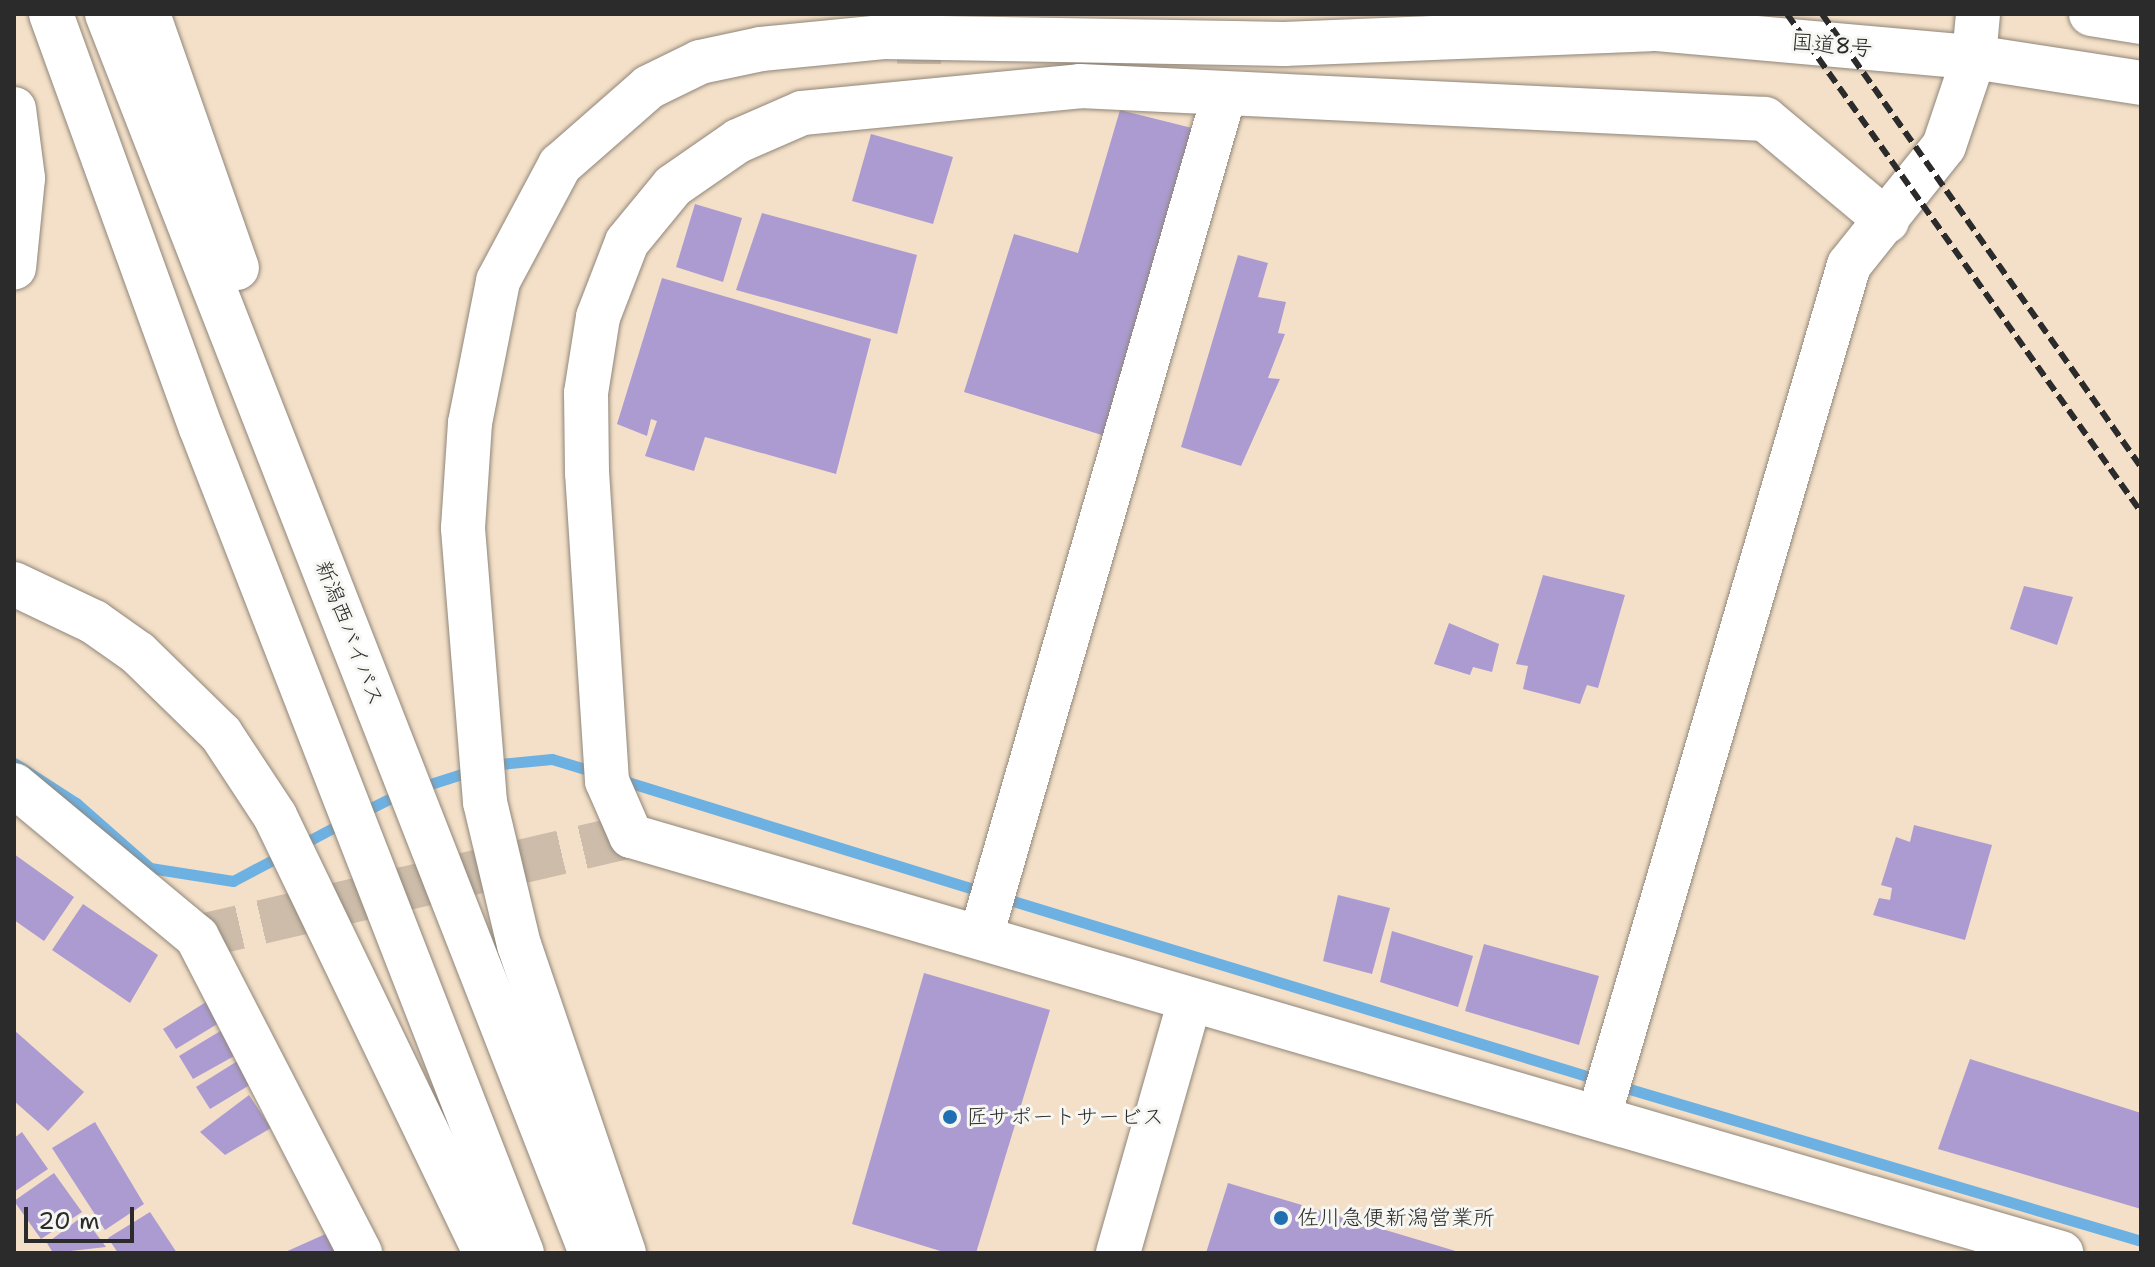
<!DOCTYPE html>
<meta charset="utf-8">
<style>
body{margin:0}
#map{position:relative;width:2155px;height:1267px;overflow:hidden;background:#f4e0c8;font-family:"Shantell Sans","Klee One",sans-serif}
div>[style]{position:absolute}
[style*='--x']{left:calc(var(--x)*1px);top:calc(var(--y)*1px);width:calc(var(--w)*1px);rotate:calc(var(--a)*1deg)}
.stream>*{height:11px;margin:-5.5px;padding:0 5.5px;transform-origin:5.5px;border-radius:5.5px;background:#6db1e3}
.building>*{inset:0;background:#ab9bd1}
.minor-tunnel>*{height:44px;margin-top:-22px;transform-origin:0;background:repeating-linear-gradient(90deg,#ccbca9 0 44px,transparent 0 66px)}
.tertiary-tunnel>*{height:44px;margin-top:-22px;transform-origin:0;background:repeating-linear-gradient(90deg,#ccbca9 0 44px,transparent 0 66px)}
.roads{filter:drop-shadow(0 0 2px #90867a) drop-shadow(0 0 2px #90867a)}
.minor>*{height:44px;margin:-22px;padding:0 22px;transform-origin:22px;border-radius:22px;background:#fff}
.tertiary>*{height:44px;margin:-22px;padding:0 22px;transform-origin:22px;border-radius:22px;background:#fff}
.trunk>*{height:44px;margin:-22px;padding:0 22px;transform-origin:22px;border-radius:22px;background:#fff}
.motorway>*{height:44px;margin:-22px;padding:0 22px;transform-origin:22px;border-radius:22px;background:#fff}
.rail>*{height:6px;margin-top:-3px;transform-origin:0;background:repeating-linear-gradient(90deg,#2b2b2b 0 12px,transparent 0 18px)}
.dots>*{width:22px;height:22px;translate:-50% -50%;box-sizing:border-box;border:4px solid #f6f6f2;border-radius:50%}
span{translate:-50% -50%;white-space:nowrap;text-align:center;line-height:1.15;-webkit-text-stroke:6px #f6f6f2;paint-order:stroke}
.street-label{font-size:22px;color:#2b2b2b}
.poi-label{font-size:22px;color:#2b2b2b}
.left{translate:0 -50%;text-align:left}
.frame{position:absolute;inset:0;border:16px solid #2b2b2b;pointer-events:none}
.scale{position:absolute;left:24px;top:1207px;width:110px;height:36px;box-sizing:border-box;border:4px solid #2b2b2b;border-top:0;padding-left:10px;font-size:24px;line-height:28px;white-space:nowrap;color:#2b2b2b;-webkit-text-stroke:6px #f6f6f2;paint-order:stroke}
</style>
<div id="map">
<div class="stream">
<i style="--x:14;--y:763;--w:74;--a:32.8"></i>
<i style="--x:76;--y:803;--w:98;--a:41.3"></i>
<i style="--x:150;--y:868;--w:84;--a:8.9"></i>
<i style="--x:233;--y:881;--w:58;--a:-27.9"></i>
<i style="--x:490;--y:765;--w:62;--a:-5.5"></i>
<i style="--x:552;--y:759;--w:48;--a:16.9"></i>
<i style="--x:618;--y:779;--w:383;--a:17.2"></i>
<i style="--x:418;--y:788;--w:59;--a:-17.8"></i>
<i style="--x:359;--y:814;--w:47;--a:-26.6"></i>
<i style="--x:299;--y:846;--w:51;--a:-28.1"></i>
<i style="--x:1000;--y:897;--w:627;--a:16.96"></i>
<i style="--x:1616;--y:1085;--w:548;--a:16.55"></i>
</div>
<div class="building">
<i style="clip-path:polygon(1120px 110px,1192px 128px,1105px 436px,964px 392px,1014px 234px,1078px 253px)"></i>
<i style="clip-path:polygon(871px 134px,953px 157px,933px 224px,852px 201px)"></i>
<i style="clip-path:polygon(695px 204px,742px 218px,723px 282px,676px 267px)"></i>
<i style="clip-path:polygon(762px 213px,917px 255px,897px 334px,736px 290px)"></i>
<i style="clip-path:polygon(1238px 255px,1268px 263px,1258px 297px,1286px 302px,1278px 333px,1285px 334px,1268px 378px,1280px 379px,1241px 466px,1181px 447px)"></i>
<i style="clip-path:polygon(662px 278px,871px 339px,836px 474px,705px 437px,694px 471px,645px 456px,657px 421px,651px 419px,647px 436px,617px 424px)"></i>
<i style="clip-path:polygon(1543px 575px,1625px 595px,1598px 688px,1587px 685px,1580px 704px,1523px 689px,1528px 666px,1516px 664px)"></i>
<i style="clip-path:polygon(2024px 586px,2073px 597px,2057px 645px,2010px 629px)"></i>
<i style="clip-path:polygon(1449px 623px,1499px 644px,1492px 672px,1473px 667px,1470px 675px,1434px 664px)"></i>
<i style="clip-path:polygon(1914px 825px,1992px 845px,1965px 940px,1873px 915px,1879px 898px,1890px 900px,1892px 888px,1881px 885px,1896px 837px,1910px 842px)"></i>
<i style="clip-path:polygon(14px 854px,74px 897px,44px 941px,14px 920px)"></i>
<i style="clip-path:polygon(1338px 895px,1390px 908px,1372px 974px,1323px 961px)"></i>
<i style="clip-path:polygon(83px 904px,158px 955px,130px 1003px,52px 950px)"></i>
<i style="clip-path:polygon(1392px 931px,1473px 956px,1458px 1007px,1380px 982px)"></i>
<i style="clip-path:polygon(1484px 944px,1599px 976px,1579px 1045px,1465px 1011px)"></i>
<i style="clip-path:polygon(924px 973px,1050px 1010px,976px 1253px,947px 1253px,852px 1224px)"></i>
<i style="clip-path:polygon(206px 1002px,219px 1023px,176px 1049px,163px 1029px)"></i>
<i style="clip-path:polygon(14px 1030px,84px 1092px,48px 1131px,14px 1101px)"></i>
<i style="clip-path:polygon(222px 1030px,236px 1055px,193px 1079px,179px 1056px)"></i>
<i style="clip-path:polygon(1970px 1059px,2141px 1113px,2141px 1209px,1938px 1149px)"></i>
<i style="clip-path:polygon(239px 1060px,253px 1083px,210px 1109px,196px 1087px)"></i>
<i style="clip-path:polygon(249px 1095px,271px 1128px,225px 1155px,200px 1132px)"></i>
<i style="clip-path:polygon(95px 1122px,144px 1204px,105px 1230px,52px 1148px)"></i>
<i style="clip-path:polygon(22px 1132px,48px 1169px,14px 1192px,14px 1138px)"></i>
<i style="clip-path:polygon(54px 1173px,82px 1212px,41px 1239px,14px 1201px)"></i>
<i style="clip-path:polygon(1228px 1183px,1459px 1252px,1459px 1253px,1206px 1253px)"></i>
<i style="clip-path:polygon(150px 1212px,177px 1253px,118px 1253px,108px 1238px)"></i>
<i style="clip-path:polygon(83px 1216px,106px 1247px,53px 1253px,47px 1243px)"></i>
<i style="clip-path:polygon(330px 1232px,339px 1253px,283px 1253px)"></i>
</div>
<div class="minor-tunnel">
<i style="--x:919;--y:64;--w:50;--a:-88.9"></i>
</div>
<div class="tertiary-tunnel">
<i style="--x:197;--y:937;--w:446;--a:-13.1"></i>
</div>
<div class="roads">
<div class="minor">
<i style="--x:14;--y:785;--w:238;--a:39.7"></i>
<i style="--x:197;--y:937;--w:356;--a:62.7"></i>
<i style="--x:631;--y:836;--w:60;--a:-113.6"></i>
<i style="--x:607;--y:781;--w:309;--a:-93.7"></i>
<i style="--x:587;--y:473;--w:80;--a:-90.7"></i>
<i style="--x:586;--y:393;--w:77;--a:-81"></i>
<i style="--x:598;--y:317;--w:80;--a:-68.9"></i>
<i style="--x:627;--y:242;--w:72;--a:-50.6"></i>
<i style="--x:673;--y:186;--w:79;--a:-34.7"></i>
<i style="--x:738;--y:141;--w:70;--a:-23.6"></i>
<i style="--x:802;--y:113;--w:279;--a:-5.5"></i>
<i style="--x:1080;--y:86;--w:686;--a:2.76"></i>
<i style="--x:1765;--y:119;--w:159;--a:39.9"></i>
<i style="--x:981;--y:936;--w:875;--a:-73.88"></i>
<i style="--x:1599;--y:1116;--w:887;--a:-73.63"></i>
<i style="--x:1849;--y:265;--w:152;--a:-51.4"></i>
<i style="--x:1944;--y:146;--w:94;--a:-71.4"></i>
<i style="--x:1974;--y:57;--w:43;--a:-84.7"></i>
<i style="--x:1118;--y:1253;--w:263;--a:-74.1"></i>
</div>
<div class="tertiary">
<i style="--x:631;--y:836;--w:1490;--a:16.26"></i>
</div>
<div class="trunk">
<i style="--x:2091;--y:14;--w:51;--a:9.1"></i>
<i style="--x:1612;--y:25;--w:363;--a:5.1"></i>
<i style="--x:1974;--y:57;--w:169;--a:8.8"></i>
<i style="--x:14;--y:109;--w:70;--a:82.6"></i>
<i style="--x:23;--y:178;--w:90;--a:95.7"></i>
</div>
<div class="motorway">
<i style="--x:51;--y:14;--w:440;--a:70.1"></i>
<i style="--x:201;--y:428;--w:885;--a:68.74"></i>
<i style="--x:107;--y:14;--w:1330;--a:68.66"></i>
<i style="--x:148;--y:14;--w:269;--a:70.7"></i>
<i style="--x:14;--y:584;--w:89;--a:25.4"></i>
<i style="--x:94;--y:622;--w:54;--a:35.2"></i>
<i style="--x:138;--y:653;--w:116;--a:44.3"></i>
<i style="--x:221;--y:734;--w:98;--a:56.6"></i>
<i style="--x:275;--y:816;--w:485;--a:64.3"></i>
<i style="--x:624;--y:1253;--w:325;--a:-108.8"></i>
<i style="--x:519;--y:945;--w:147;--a:-103.4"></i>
<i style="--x:485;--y:802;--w:275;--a:-94.6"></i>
<i style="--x:463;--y:528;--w:105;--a:-86.2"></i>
<i style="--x:470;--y:423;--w:145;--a:-78.8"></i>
<i style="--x:498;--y:281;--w:132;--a:-61.9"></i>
<i style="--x:560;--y:165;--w:118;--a:-41.2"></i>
<i style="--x:649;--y:87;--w:57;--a:-26.1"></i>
<i style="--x:700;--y:62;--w:62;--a:-12"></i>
<i style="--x:761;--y:49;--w:123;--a:-5.6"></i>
<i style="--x:883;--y:37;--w:401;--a:1"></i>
<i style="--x:1284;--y:44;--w:366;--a:-2.3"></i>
</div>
</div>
<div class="rail">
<i style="--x:1787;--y:14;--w:611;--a:54.59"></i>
<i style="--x:1822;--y:14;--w:554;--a:54.85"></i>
</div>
<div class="dots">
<i style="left:950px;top:1117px;background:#1f6fb2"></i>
<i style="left:1281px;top:1218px;background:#1f6fb2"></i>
</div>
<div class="street-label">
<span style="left:1832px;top:45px;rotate:5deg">国道8号</span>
<span style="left:350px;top:633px;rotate:69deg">新潟西バイパス</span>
</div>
<div class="poi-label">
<span class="left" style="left:966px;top:1117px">匠サポートサービス</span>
<span class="left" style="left:1297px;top:1218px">佐川急便新潟営業所</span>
</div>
<div class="frame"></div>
<div class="scale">20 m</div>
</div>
